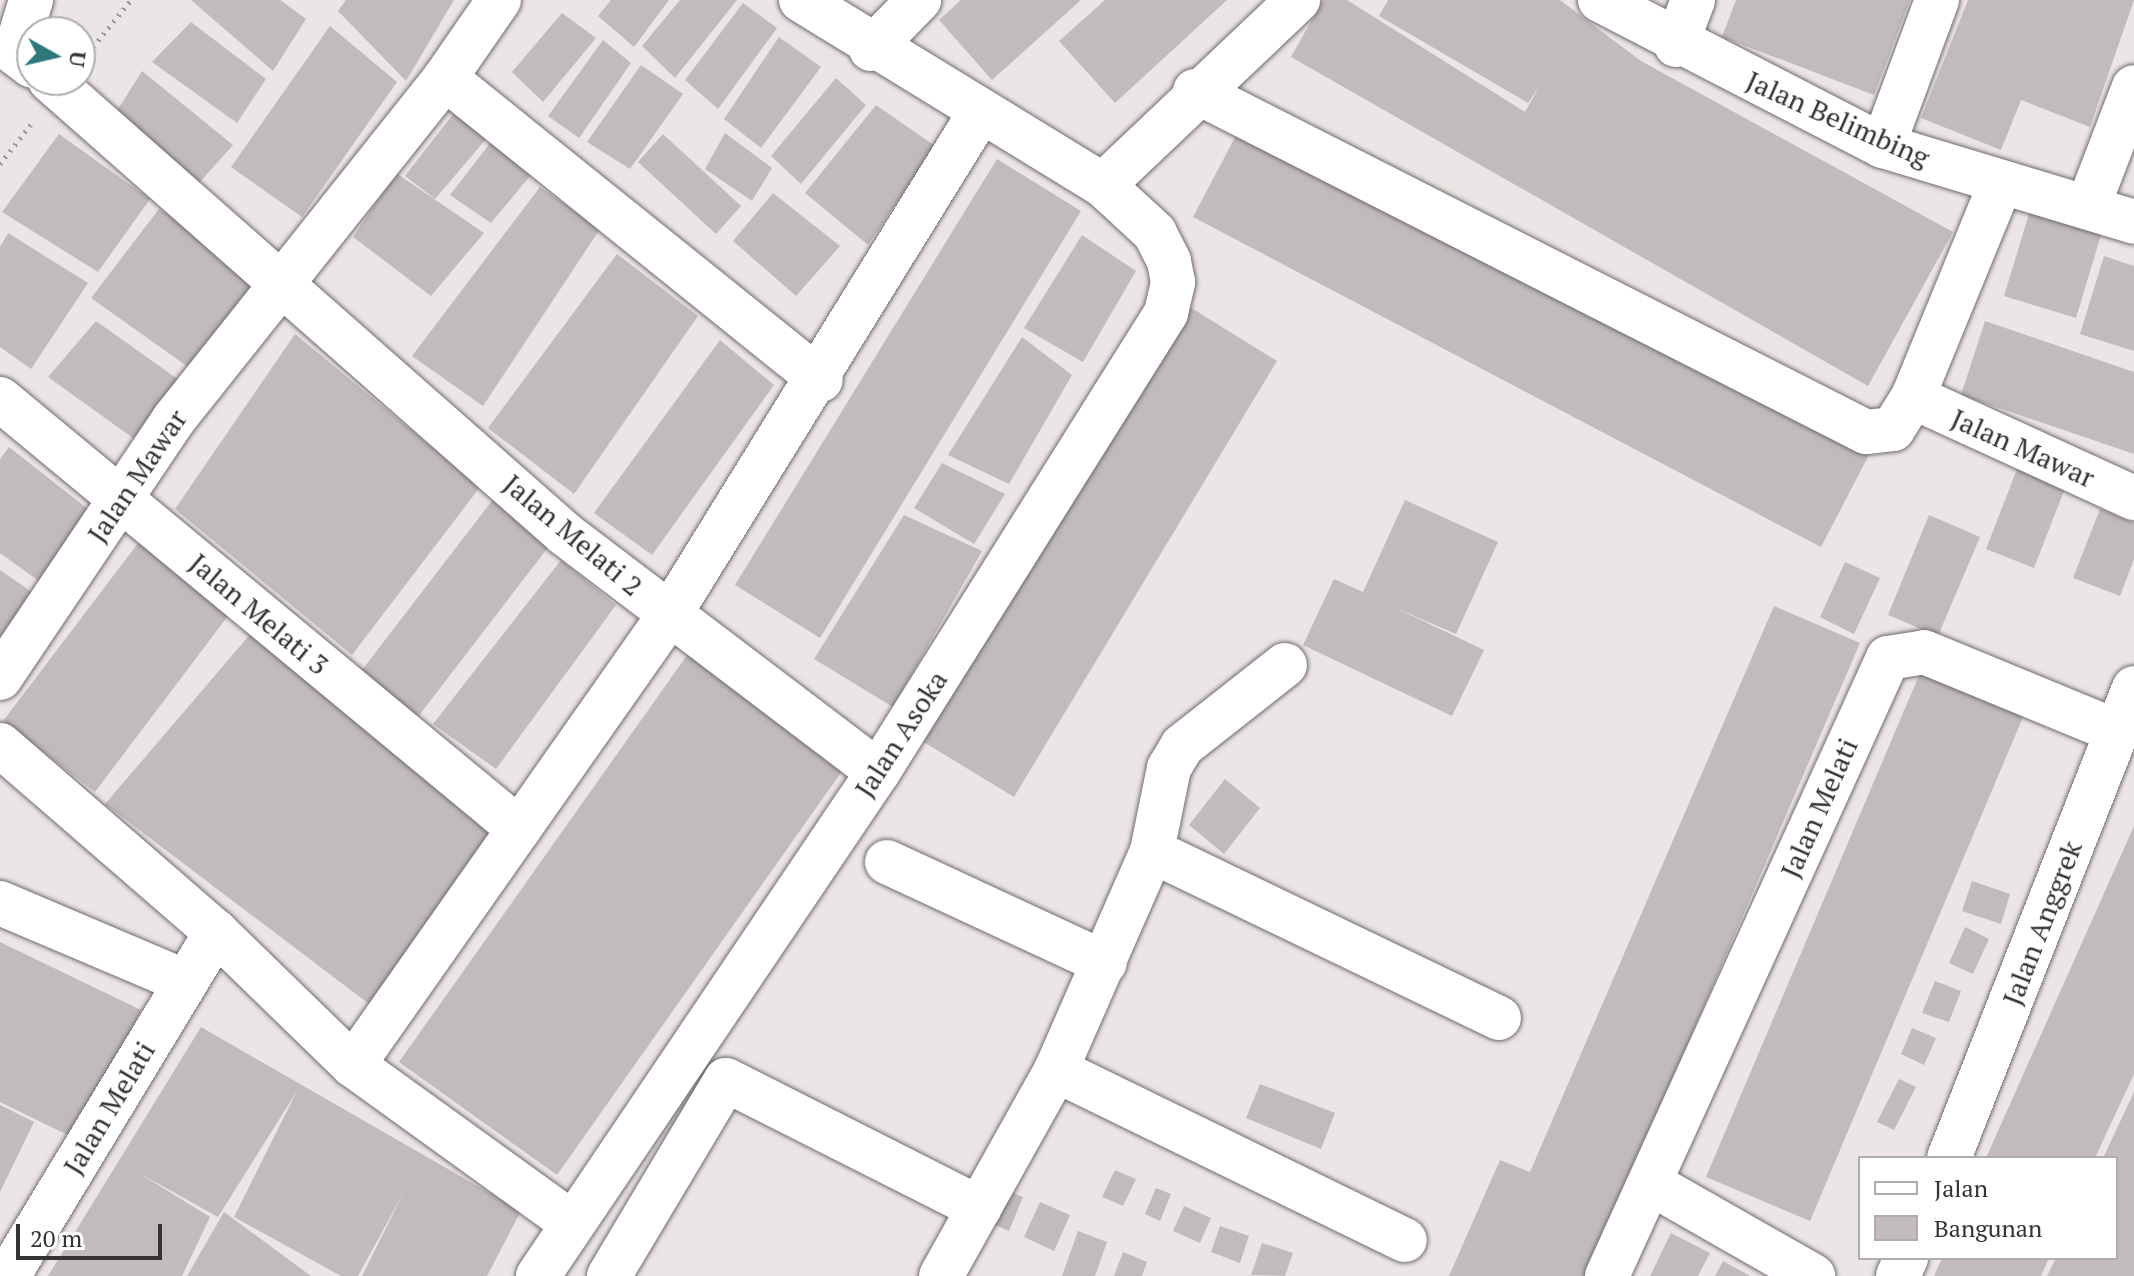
<!DOCTYPE html>
<style>
body{margin:0}
#map{position:relative;width:2134px;height:1276px;overflow:hidden;background:#ece5e5;font-family:"PT Serif",serif}
div>[style]{position:absolute}
[style*='--x']{left:calc(var(--x)*1px);top:calc(var(--y)*1px);width:calc(var(--w)*1px);rotate:calc(var(--a)*1deg)}
.building>*{inset:0;background:#c1bbbb}
.path>*{height:5px;margin-top:-2.5px;transform-origin:0;background:repeating-linear-gradient(90deg,#9d9898 0 2px,transparent 0 8px)}
.roads{filter:drop-shadow(0 0 2px #706b6a) drop-shadow(0 0 2px #706b6a)}
.minor>*{height:44px;margin:-22px;padding:0 22px;transform-origin:22px;border-radius:22px;background:#fff}
span{translate:-50% -50%;white-space:nowrap;text-align:center;line-height:1.15;-webkit-text-stroke:8px #fff;paint-order:stroke}
.street-label{font-size:28px;color:#353333}
.legend{position:absolute;left:1858px;top:1156px;width:260px;height:104px;box-sizing:border-box;background:#fff;border:2px solid #aeadad;margin:0;padding:10px 14px;list-style:none;font-size:24px;color:#353333}
.legend li{display:flex;align-items:center;gap:16px;height:40px}
.legend b{width:40px;border:2px solid #aeadad}
.north{position:absolute;left:16px;top:16px;width:80px;height:80px;box-sizing:border-box;background:#fff;border:2px solid #aeadad;border-radius:50%;rotate:98deg;font-size:22px;font-weight:700;line-height:32px;text-align:center;color:#353333}
.north::after{content:'';display:block;margin:auto;width:28px;height:36px;background:#2e787c;clip-path:polygon(50% 0,100% 100%,50% 72%,0 100%)}
.scale{position:absolute;left:16px;top:1224px;width:146px;height:36px;box-sizing:border-box;border:4px solid #353333;border-top:0;padding-left:10px;font-size:24px;line-height:28px;white-space:nowrap;color:#353333;-webkit-text-stroke:6px #fff;paint-order:stroke}
</style>
<div id="map">
<div class="building">
<i style="clip-path:polygon(191px 0,280px 0,306px 19px,273px 71px)"></i>
<i style="clip-path:polygon(346px 0,454px 0,406px 81px,338px 11px)"></i>
<i style="clip-path:polygon(611px 0,669px 0,634px 47px,598px 16px)"></i>
<i style="clip-path:polygon(680px 0,737px 0,675px 78px,642px 46px)"></i>
<i style="clip-path:polygon(961px 0,1081px 0,992px 80px,939px 20px)"></i>
<i style="clip-path:polygon(1105px 0,1227px 0,1115px 103px,1059px 41px)"></i>
<i style="clip-path:polygon(1323px 0,1347px 0,1525px 112px,1539px 87px,1528px 103px,1379px 16px,1388px 0,1560px 0,1641px 61px,1953px 232px,1868px 386px,1291px 57px)"></i>
<i style="clip-path:polygon(1736px 0,1910px 0,1874px 95px,1722px 37px)"></i>
<i style="clip-path:polygon(1968px 0,2134px 0,2090px 127px,2021px 100px,2001px 150px,1921px 118px)"></i>
<i style="clip-path:polygon(743px 3px,777px 28px,718px 109px,685px 80px)"></i>
<i style="clip-path:polygon(562px 13px,596px 38px,543px 102px,512px 72px)"></i>
<i style="clip-path:polygon(191px 22px,266px 79px,237px 123px,152px 62px)"></i>
<i style="clip-path:polygon(330px 26px,397px 82px,302px 217px,231px 167px)"></i>
<i style="clip-path:polygon(779px 37px,821px 67px,761px 148px,724px 119px)"></i>
<i style="clip-path:polygon(603px 40px,631px 63px,579px 138px,548px 116px)"></i>
<i style="clip-path:polygon(641px 65px,683px 94px,630px 169px,587px 142px)"></i>
<i style="clip-path:polygon(142px 71px,233px 145px,199px 183px,115px 114px)"></i>
<i style="clip-path:polygon(836px 78px,866px 105px,801px 184px,771px 156px)"></i>
<i style="clip-path:polygon(876px 105px,935px 146px,868px 245px,805px 193px)"></i>
<i style="clip-path:polygon(454px 113px,487px 138px,435px 199px,405px 176px)"></i>
<i style="clip-path:polygon(1242px 124px,1870px 453px,1821px 547px,1193px 217px)"></i>
<i style="clip-path:polygon(725px 133px,772px 168px,752px 201px,705px 169px)"></i>
<i style="clip-path:polygon(59px 134px,150px 199px,98px 272px,2px 212px)"></i>
<i style="clip-path:polygon(663px 134px,741px 206px,716px 234px,638px 162px)"></i>
<i style="clip-path:polygon(494px 138px,535px 170px,491px 223px,450px 195px)"></i>
<i style="clip-path:polygon(997px 159px,1081px 211px,820px 638px,735px 585px)"></i>
<i style="clip-path:polygon(396px 173px,484px 233px,431px 296px,353px 237px)"></i>
<i style="clip-path:polygon(540px 187px,600px 229px,483px 406px,412px 356px)"></i>
<i style="clip-path:polygon(773px 193px,840px 246px,796px 296px,733px 241px)"></i>
<i style="clip-path:polygon(2032px 204px,2104px 225px,2076px 318px,2004px 296px)"></i>
<i style="clip-path:polygon(159px 209px,269px 277px,198px 374px,91px 298px)"></i>
<i style="clip-path:polygon(8px 233px,88px 283px,31px 369px,0 347px,0 247px)"></i>
<i style="clip-path:polygon(1082px 235px,1136px 271px,1083px 362px,1024px 328px)"></i>
<i style="clip-path:polygon(617px 254px,698px 316px,574px 494px,488px 428px)"></i>
<i style="clip-path:polygon(2104px 256px,2134px 266px,2134px 351px,2080px 334px)"></i>
<i style="clip-path:polygon(1185px 304px,1277px 361px,1014px 797px,922px 741px)"></i>
<i style="clip-path:polygon(96px 321px,186px 385px,144px 446px,48px 377px)"></i>
<i style="clip-path:polygon(1985px 321px,2134px 372px,2134px 454px,1961px 395px)"></i>
<i style="clip-path:polygon(295px 334px,480px 487px,352px 655px,175px 509px)"></i>
<i style="clip-path:polygon(1022px 337px,1072px 375px,1009px 484px,948px 455px)"></i>
<i style="clip-path:polygon(720px 340px,774px 385px,652px 555px,594px 513px)"></i>
<i style="clip-path:polygon(9px 447px,93px 513px,43px 584px,0 553px,0 459px)"></i>
<i style="clip-path:polygon(2021px 459px,2069px 478px,2034px 568px,1986px 549px)"></i>
<i style="clip-path:polygon(942px 463px,1005px 494px,974px 544px,914px 508px)"></i>
<i style="clip-path:polygon(501px 489px,556px 537px,417px 718px,362px 670px)"></i>
<i style="clip-path:polygon(1405px 500px,1498px 542px,1456px 634px,1396px 608px,1484px 650px,1452px 716px,1303px 645px,1334px 579px,1363px 592px)"></i>
<i style="clip-path:polygon(2100px 509px,2134px 523px,2134px 559px,2120px 596px,2073px 578px)"></i>
<i style="clip-path:polygon(904px 515px,982px 551px,893px 707px,814px 659px)"></i>
<i style="clip-path:polygon(1929px 515px,1980px 537px,1938px 636px,1888px 615px)"></i>
<i style="clip-path:polygon(142px 538px,234px 608px,95px 792px,3px 721px)"></i>
<i style="clip-path:polygon(561px 560px,616px 605px,496px 769px,433px 724px)"></i>
<i style="clip-path:polygon(1845px 562px,1880px 578px,1854px 634px,1820px 617px)"></i>
<i style="clip-path:polygon(0 570px,36px 595px,0 644px)"></i>
<i style="clip-path:polygon(1774px 606px,1860px 643px,1588px 1276px,1449px 1276px,1500px 1160px,1530px 1172px)"></i>
<i style="clip-path:polygon(253px 631px,491px 830px,373px 1007px,105px 804px)"></i>
<i style="clip-path:polygon(690px 651px,847px 764px,557px 1175px,399px 1062px)"></i>
<i style="clip-path:polygon(1923px 666px,2026px 710px,1810px 1221px,1706px 1177px)"></i>
<i style="clip-path:polygon(1225px 779px,1260px 808px,1224px 854px,1189px 825px)"></i>
<i style="clip-path:polygon(2134px 826px,2134px 1074px,2095px 1158px,1986px 1158px)"></i>
<i style="clip-path:polygon(1972px 881px,2010px 894px,2001px 924px,1962px 911px)"></i>
<i style="clip-path:polygon(1965px 927px,1989px 939px,1973px 974px,1949px 963px)"></i>
<i style="clip-path:polygon(0 942px,141px 1010px,78px 1140px,0 1102px)"></i>
<i style="clip-path:polygon(1935px 981px,1961px 991px,1949px 1022px,1922px 1013px)"></i>
<i style="clip-path:polygon(201px 1027px,521px 1211px,487px 1276px,362px 1276px,404px 1192px,358px 1276px,341px 1276px,234px 1217px,297px 1091px,218px 1217px,139px 1173px,210px 1217px,182px 1276px,48px 1276px)"></i>
<i style="clip-path:polygon(1912px 1028px,1936px 1038px,1924px 1065px,1901px 1054px)"></i>
<i style="clip-path:polygon(1899px 1079px,1916px 1087px,1894px 1130px,1877px 1122px)"></i>
<i style="clip-path:polygon(1260px 1084px,1335px 1113px,1321px 1149px,1246px 1118px)"></i>
<i style="clip-path:polygon(2134px 1092px,2134px 1276px,2047px 1276px,2056px 1258px,2116px 1258px,2116px 1158px,2103px 1158px)"></i>
<i style="clip-path:polygon(0 1105px,34px 1122px,0 1192px)"></i>
<i style="clip-path:polygon(1115px 1170px,1136px 1179px,1123px 1206px,1102px 1197px)"></i>
<i style="clip-path:polygon(999px 1187px,1023px 1197px,1009px 1231px,986px 1221px)"></i>
<i style="clip-path:polygon(1156px 1188px,1171px 1194px,1160px 1221px,1145px 1214px)"></i>
<i style="clip-path:polygon(1040px 1202px,1070px 1215px,1054px 1251px,1024px 1237px)"></i>
<i style="clip-path:polygon(1184px 1206px,1211px 1218px,1200px 1243px,1173px 1231px)"></i>
<i style="clip-path:polygon(224px 1212px,311px 1276px,187px 1276px)"></i>
<i style="clip-path:polygon(1220px 1226px,1249px 1236px,1240px 1263px,1211px 1252px)"></i>
<i style="clip-path:polygon(1078px 1231px,1107px 1242px,1095px 1276px,1062px 1276px)"></i>
<i style="clip-path:polygon(1671px 1233px,1710px 1253px,1698px 1276px,1650px 1276px)"></i>
<i style="clip-path:polygon(1262px 1243px,1293px 1253px,1285px 1276px,1251px 1275px)"></i>
<i style="clip-path:polygon(1123px 1252px,1147px 1262px,1142px 1276px,1114px 1276px)"></i>
<i style="clip-path:polygon(1942px 1258px,2049px 1258px,2041px 1276px,1934px 1276px)"></i>
<i style="clip-path:polygon(1723px 1261px,1750px 1276px,1715px 1276px)"></i>
</div>
<div class="path">
<i style="--x:88;--y:53;--w:68;--a:-50.9"></i>
<i style="--x:0;--y:164;--w:51;--a:-52.2"></i>
</div>
<div class="roads">
<div class="minor">
<i style="--x:31;--y:0;--w:55;--a:106.8"></i>
<i style="--x:15;--y:53;--w:21;--a:37"></i>
<i style="--x:801;--y:0;--w:354;--a:31.5"></i>
<i style="--x:1103;--y:185;--w:269;--a:-43.5"></i>
<i style="--x:1600;--y:0;--w:318;--a:27.3"></i>
<i style="--x:1883;--y:146;--w:262;--a:16.8"></i>
<i style="--x:1676;--y:45;--w:48;--a:-69.3"></i>
<i style="--x:871;--y:49;--w:69;--a:-45.6"></i>
<i style="--x:445;--y:78;--w:482;--a:38.8"></i>
<i style="--x:50;--y:80;--w:687;--a:41.4"></i>
<i style="--x:565;--y:534;--w:393;--a:37.2"></i>
<i style="--x:1195;--y:91;--w:753;--a:26.94"></i>
<i style="--x:1866;--y:432;--w:27;--a:-6"></i>
<i style="--x:1893;--y:429;--w:38;--a:-58"></i>
<i style="--x:1913;--y:397;--w:229;--a:-67.7"></i>
<i style="--x:1883;--y:146;--w:156;--a:-69.7"></i>
<i style="--x:2089;--y:204;--w:125;--a:-69"></i>
<i style="--x:1913;--y:397;--w:243;--a:24.6"></i>
<i style="--x:0;--y:399;--w:674;--a:39.64"></i>
<i style="--x:0;--y:678;--w:312;--a:-56.1"></i>
<i style="--x:174;--y:419;--w:436;--a:-51.5"></i>
<i style="--x:445;--y:78;--w:95;--a:-55.3"></i>
<i style="--x:0;--y:745;--w:286;--a:40.9"></i>
<i style="--x:1152;--y:851;--w:85;--a:-78.4"></i>
<i style="--x:1169;--y:768;--w:26;--a:-59"></i>
<i style="--x:1182;--y:746;--w:131;--a:-38.2"></i>
<i style="--x:887;--y:862;--w:240;--a:24.9"></i>
<i style="--x:0;--y:903;--w:202;--a:23"></i>
<i style="--x:353;--y:1065;--w:270;--a:35.8"></i>
<i style="--x:1056;--y:1070;--w:388;--a:26"></i>
<i style="--x:1949;--y:1158;--w:505;--a:-68.51"></i>
<i style="--x:1650;--y:1183;--w:188;--a:29.7"></i>
<i style="--x:8;--y:1276;--w:402;--a:-58.8"></i>
<i style="--x:216;--y:932;--w:191;--a:44.2"></i>
<i style="--x:353;--y:1065;--w:551;--a:-54.9"></i>
<i style="--x:670;--y:614;--w:588;--a:-58.28"></i>
<i style="--x:538;--y:1276;--w:608;--a:-56"></i>
<i style="--x:878;--y:772;--w:542;--a:-57.89"></i>
<i style="--x:1166;--y:313;--w:32;--a:-77"></i>
<i style="--x:1173;--y:282;--w:21;--a:-101"></i>
<i style="--x:1169;--y:261;--w:31;--a:-117"></i>
<i style="--x:1155;--y:233;--w:71;--a:-137.3"></i>
<i style="--x:609;--y:1276;--w:228;--a:-59.2"></i>
<i style="--x:726;--y:1080;--w:284;--a:26.8"></i>
<i style="--x:941;--y:1276;--w:236;--a:-60.8"></i>
<i style="--x:1056;--y:1070;--w:239;--a:-66.3"></i>
<i style="--x:1152;--y:851;--w:385;--a:25.7"></i>
<i style="--x:1607;--y:1276;--w:679;--a:-65.55"></i>
<i style="--x:1888;--y:658;--w:36;--a:-9"></i>
<i style="--x:1924;--y:652;--w:208;--a:22.4"></i>
<i style="--x:1898;--y:1276;--w:20;--a:-66"></i>
</div>
</div>
<div class="street-label">
<span style="left:1838px;top:119px;rotate:24deg">Jalan Belimbing</span>
<span style="left:2023px;top:448px;rotate:24deg">Jalan Mawar</span>
<span style="left:137px;top:476px;rotate:-56deg">Jalan Mawar</span>
<span style="left:573px;top:535px;rotate:40deg">Jalan Melati 2</span>
<span style="left:259px;top:614px;rotate:40deg">Jalan Melati 3</span>
<span style="left:901px;top:734px;rotate:-57deg">Jalan Asoka</span>
<span style="left:1819px;top:808px;rotate:-66deg">Jalan Melati</span>
<span style="left:2042px;top:923px;rotate:-69deg">Jalan Anggrek</span>
<span style="left:109px;top:1108px;rotate:-59deg">Jalan Melati</span>
</div>
<ul class="legend">
<li><b style="height:10px;background:#fff"></b>Jalan</li>
<li><b style="height:22px;background:#c1bbbb"></b>Bangunan</li>
</ul>
<div class="north">U</div>
<div class="scale">20 m</div>
</div>
